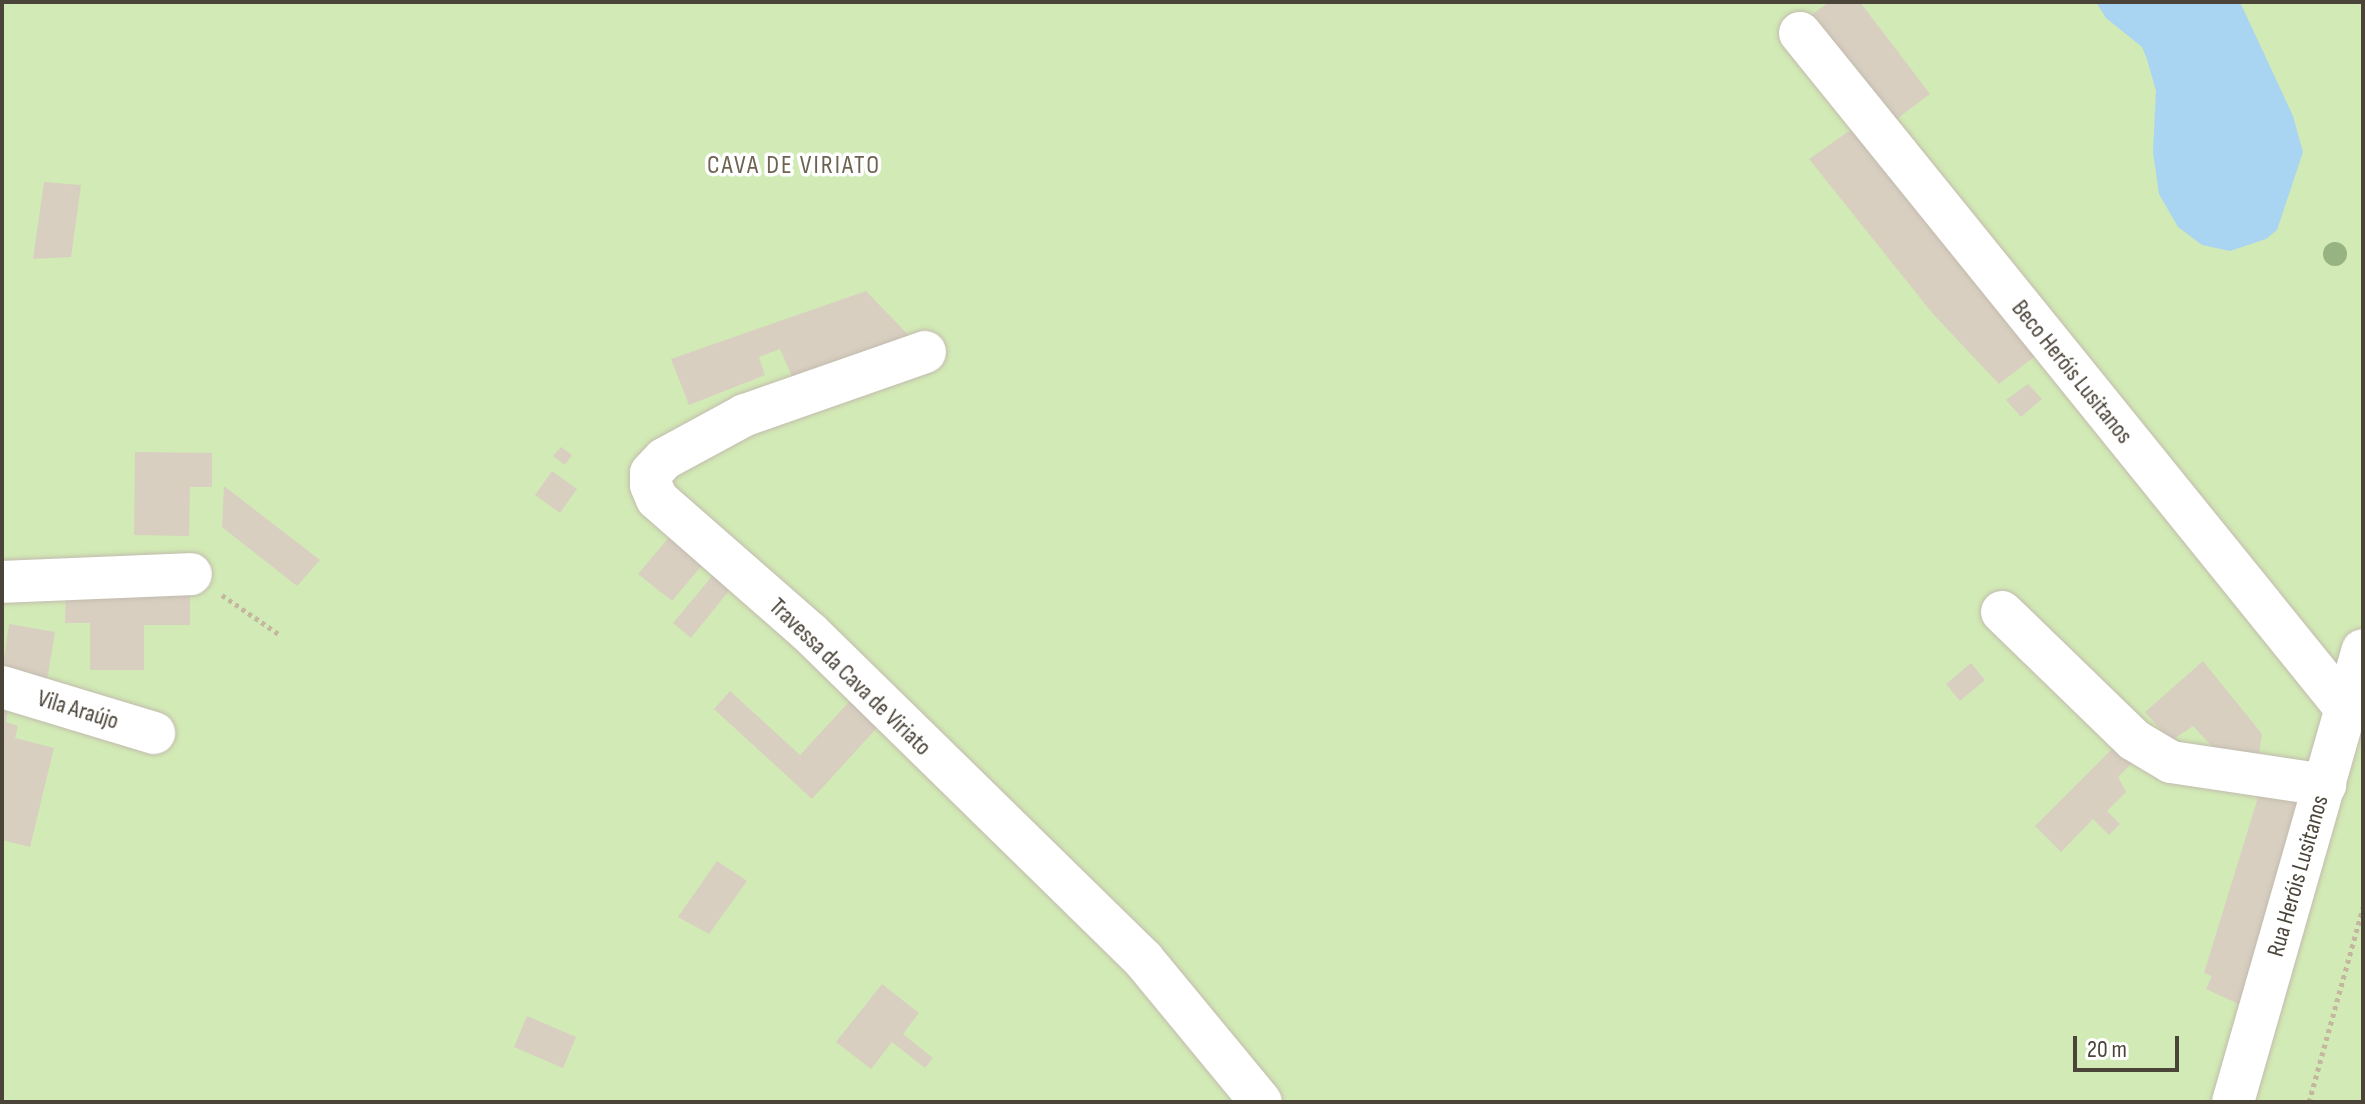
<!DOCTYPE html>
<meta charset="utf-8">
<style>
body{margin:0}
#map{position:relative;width:2365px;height:1104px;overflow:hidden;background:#f6f3ec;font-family:"Sofia Sans Condensed",sans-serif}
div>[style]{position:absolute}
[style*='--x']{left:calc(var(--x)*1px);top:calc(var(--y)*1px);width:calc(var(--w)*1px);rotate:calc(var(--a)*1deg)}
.green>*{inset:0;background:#d2eab5}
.water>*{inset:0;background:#a9d4f2}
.building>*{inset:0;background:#d8cfc1}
.path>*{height:5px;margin-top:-2.5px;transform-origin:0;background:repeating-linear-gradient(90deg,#c4b79f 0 4px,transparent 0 8px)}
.roads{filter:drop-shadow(0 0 2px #c2bbae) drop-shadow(0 0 2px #c2bbae)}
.minor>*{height:42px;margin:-21px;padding:0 21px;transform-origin:21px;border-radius:21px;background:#fff}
.trees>*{width:24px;height:24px;margin:-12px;border-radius:50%;background:#97b381}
span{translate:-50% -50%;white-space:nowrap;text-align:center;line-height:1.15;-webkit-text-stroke:7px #fff;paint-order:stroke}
.street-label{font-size:24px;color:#4b4439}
.neighbourhood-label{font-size:26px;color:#6e6250;letter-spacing:2px}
.frame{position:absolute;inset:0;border:4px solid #4b4439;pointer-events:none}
.scale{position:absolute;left:2073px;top:1036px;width:106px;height:36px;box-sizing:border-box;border:4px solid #4b4439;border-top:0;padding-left:10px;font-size:24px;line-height:28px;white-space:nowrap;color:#4b4439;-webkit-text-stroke:6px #fff;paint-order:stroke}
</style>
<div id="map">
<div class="green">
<i style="clip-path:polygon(2px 2px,2363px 2px,2363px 1102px,2px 1102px)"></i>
</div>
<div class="water">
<i style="clip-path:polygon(2096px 2px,2240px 2px,2293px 116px,2303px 152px,2277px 230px,2266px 239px,2230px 251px,2202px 245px,2178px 227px,2159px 194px,2153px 152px,2156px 91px,2147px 59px,2142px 47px,2106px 18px)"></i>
</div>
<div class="building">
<i style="clip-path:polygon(1829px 2px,1860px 2px,1930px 94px,1882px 130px,1801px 23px)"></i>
<i style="clip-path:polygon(1855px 127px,2043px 350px,1999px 384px,1933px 314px,1809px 159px)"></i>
<i style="clip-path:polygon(44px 182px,81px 185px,71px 257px,33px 259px)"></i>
<i style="clip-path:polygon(866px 291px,918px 345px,795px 383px,780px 349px,759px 357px,765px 375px,689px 405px,671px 359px)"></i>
<i style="clip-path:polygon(2028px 384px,2042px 399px,2021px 417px,2006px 400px)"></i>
<i style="clip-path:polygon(561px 447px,572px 455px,565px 465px,553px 456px)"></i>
<i style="clip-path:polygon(135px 452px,212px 453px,212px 487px,190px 487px,189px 536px,134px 535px)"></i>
<i style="clip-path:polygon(552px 471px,577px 489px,560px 513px,535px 495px)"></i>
<i style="clip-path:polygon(224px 486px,320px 560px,297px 586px,222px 527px)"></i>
<i style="clip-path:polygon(676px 529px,710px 556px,672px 601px,638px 574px)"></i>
<i style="clip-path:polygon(718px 569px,736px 582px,691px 638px,673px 623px)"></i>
<i style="clip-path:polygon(66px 586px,190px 587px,190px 625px,144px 625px,144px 670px,90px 670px,90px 623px,65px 623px)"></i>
<i style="clip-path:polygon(9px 624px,55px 632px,47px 680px,2px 672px)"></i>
<i style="clip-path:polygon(2203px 661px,2262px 734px,2257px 766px,2224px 759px,2193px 726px,2171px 741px,2145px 712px)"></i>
<i style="clip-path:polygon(1971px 663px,1985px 680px,1960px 701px,1946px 684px)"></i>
<i style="clip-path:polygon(730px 691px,800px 755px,857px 693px,885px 719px,812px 799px,714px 709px)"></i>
<i style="clip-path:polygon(2px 710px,8px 712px,6px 722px,18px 726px,15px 738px,54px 748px,30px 847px,2px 840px)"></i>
<i style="clip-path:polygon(2116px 745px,2133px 762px,2118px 777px,2126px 792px,2107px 811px,2120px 824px,2109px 835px,2093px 819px,2061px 852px,2035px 826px)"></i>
<i style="clip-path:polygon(2263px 781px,2310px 809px,2245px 1007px,2206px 989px,2212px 976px,2204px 973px)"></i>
<i style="clip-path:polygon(717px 861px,747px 881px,709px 934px,678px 917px)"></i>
<i style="clip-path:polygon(882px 984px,919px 1013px,903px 1034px,933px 1058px,925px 1068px,892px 1042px,871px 1069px,836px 1042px)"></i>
<i style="clip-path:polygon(527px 1016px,576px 1037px,563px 1068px,514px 1047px)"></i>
</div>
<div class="path">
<i style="--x:222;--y:595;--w:70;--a:34.6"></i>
<i style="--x:2309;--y:1102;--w:202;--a:-74.5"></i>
</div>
<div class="roads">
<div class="minor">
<i style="--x:1800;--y:33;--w:870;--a:51.06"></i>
<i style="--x:925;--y:352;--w:191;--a:160.7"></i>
<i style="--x:745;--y:415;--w:92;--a:151.5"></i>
<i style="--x:664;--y:459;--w:19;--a:133"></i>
<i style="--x:651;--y:473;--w:12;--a:90"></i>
<i style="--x:651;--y:485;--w:15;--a:67"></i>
<i style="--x:657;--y:499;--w:203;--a:41.2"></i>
<i style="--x:810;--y:633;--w:466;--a:44.4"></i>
<i style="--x:1143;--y:959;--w:185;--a:50.5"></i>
<i style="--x:2;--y:582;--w:189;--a:-2.4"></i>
<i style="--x:2002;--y:612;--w:184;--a:44.1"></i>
<i style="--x:2134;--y:740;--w:43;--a:30.7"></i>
<i style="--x:2171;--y:762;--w:156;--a:8.5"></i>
<i style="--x:2;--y:687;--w:159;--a:16.8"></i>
<i style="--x:2233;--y:1102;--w:470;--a:-74"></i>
</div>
</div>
<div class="trees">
<i style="left:2335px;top:254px"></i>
</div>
<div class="street-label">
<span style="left:2072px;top:372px;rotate:51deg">Beco Heróis Lusitanos</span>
<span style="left:850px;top:677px;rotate:44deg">Travessa da Cava de Viriato</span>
<span style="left:78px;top:710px;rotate:17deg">Vila Araújo</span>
<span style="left:2298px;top:876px;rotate:-74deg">Rua Heróis Lusitanos</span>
</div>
<div class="neighbourhood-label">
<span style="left:794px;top:166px">CAVA DE VIRIATO</span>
</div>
<div class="frame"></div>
<div class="scale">20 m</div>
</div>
